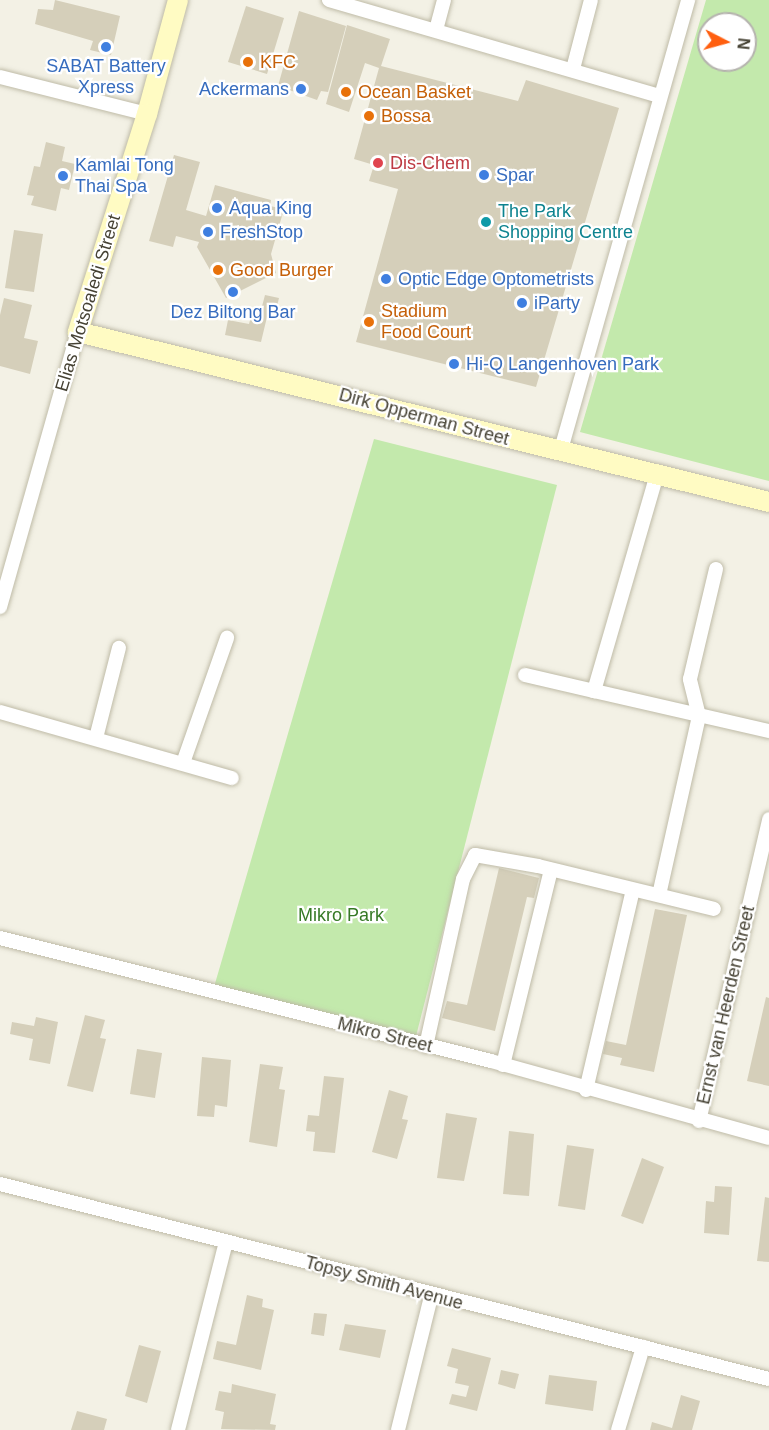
<!DOCTYPE html>
<style>
body{margin:0}
#map{position:relative;width:769px;height:1430px;overflow:hidden;background:#f3f1e5;font-family:Helvetica,sans-serif}
div>[style]{position:absolute}
[style*='--x']{left:calc(var(--x)*1px);top:calc(var(--y)*1px);width:calc(var(--w)*1px);rotate:calc(var(--a)*1deg)}
.green>*{inset:0;background:#c3e9ac}
.building>*{inset:0;background:#d5cfba}
.roads{filter:drop-shadow(0 0 2px #bfbba7) drop-shadow(0 0 2px #bfbba7)}
.street>*{height:14px;margin:-7px;padding:0 7px;transform-origin:7px;border-radius:7px;background:#fff}
.secondary>*{height:20px;margin:-10px;padding:0 10px;transform-origin:10px;border-radius:10px;background:#fffbc3}
.dots>*{width:16px;height:16px;translate:-50% -50%;box-sizing:border-box;border:3px solid #fff;border-radius:50%}
span{translate:-50% -50%;white-space:nowrap;text-align:center;line-height:1.15;-webkit-text-stroke:4.5px #fff;paint-order:stroke}
.food-label{font-size:18px;color:#c56008}
.left{translate:0 -50%;text-align:left}
.shop-label{font-size:18px;color:#366cbe}
.right{translate:-100% -50%;text-align:right}
.health-label{font-size:18px;color:#be3a42}
.culture-label{font-size:18px;color:#0d838f}
.street-label{font-size:18px;color:#464234}
.park-label{font-size:18px;color:#367926}
.north{position:absolute;left:697px;top:12px;width:60px;height:60px;box-sizing:border-box;background:#fff;border:2px solid #b5b3ae;border-radius:50%;rotate:96deg;font-size:16px;font-weight:700;line-height:24px;text-align:center;color:#464234}
.north::after{content:'';display:block;margin:auto;width:21px;height:27px;background:#ff5f10;clip-path:polygon(50% 0,100% 100%,50% 72%,0 100%)}
</style>
<div id="map">
<div class="green">
<i style="clip-path:polygon(evenodd,706px 0,769px 0,769px 481px,580px 432px,706px 0,709px 24px,745px 24px,745px 60px,709px 60px,709px 24px)"></i>
<i style="clip-path:polygon(374px 439px,557px 485px,415px 1040px,214px 987px)"></i>
</div>
<div class="building">
<i style="clip-path:polygon(55px 0,120px 16px,111px 55px,90px 50px,93px 41px,35px 24px,38px 9px,53px 10px)"></i>
<i style="clip-path:polygon(246px 6px,284px 18px,267px 74px,228px 62px)"></i>
<i style="clip-path:polygon(299px 11px,346px 26px,328px 92px,321px 91px,317px 100px,278px 86px)"></i>
<i style="clip-path:polygon(347px 25px,390px 39px,381px 66px,518px 101px,526px 80px,619px 108px,536px 387px,356px 342px,398px 189px,369px 181px,374px 165px,354px 159px,379px 68px,365px 63px,349px 112px,326px 104px)"></i>
<i style="clip-path:polygon(46px 142px,65px 147px,62px 161px,75px 164px,69px 190px,61px 188px,56px 211px,31px 205px,34px 196px,27px 195px,34px 166px,40px 167px)"></i>
<i style="clip-path:polygon(174px 155px,200px 162px,186px 210px,206px 216px,215px 185px,271px 200px,270px 206px,284px 209px,271px 254px,276px 273px,226px 298px,197px 247px,199px 242px,176px 236px,173px 247px,149px 241px)"></i>
<i style="clip-path:polygon(14px 230px,43px 234px,34px 292px,5px 288px)"></i>
<i style="clip-path:polygon(265px 295px,279px 298px,274px 318px,267px 317px,261px 342px,225px 335px,228px 320px,249px 324px,252px 313px,260px 314px)"></i>
<i style="clip-path:polygon(4px 298px,32px 305px,24px 338px,38px 341px,30px 374px,0 366px,0 315px)"></i>
<i style="clip-path:polygon(499px 868px,539px 878px,534px 898px,527px 897px,495px 1031px,442px 1018px,447px 1001px,467px 1005px)"></i>
<i style="clip-path:polygon(655px 909px,687px 915px,654px 1072px,620px 1065px,622px 1058px,603px 1054px,606px 1041px,626px 1045px)"></i>
<i style="clip-path:polygon(766px 997px,769px 998px,769px 1086px,747px 1081px)"></i>
<i style="clip-path:polygon(85px 1015px,105px 1020px,100px 1038px,106px 1039px,93px 1092px,67px 1086px)"></i>
<i style="clip-path:polygon(36px 1017px,58px 1022px,50px 1064px,29px 1060px,33px 1039px,10px 1034px,12px 1022px,34px 1026px)"></i>
<i style="clip-path:polygon(137px 1049px,162px 1053px,155px 1098px,130px 1094px)"></i>
<i style="clip-path:polygon(202px 1057px,231px 1060px,227px 1107px,215px 1105px,214px 1117px,197px 1116px)"></i>
<i style="clip-path:polygon(260px 1064px,283px 1067px,279px 1089px,285px 1090px,277px 1147px,249px 1142px)"></i>
<i style="clip-path:polygon(324px 1076px,344px 1078px,335px 1153px,313px 1151px,315px 1132px,306px 1131px,308px 1115px,319px 1116px)"></i>
<i style="clip-path:polygon(389px 1090px,408px 1096px,402px 1119px,408px 1120px,397px 1159px,372px 1152px)"></i>
<i style="clip-path:polygon(446px 1113px,477px 1118px,464px 1181px,437px 1178px)"></i>
<i style="clip-path:polygon(509px 1131px,534px 1134px,529px 1196px,503px 1194px)"></i>
<i style="clip-path:polygon(567px 1145px,594px 1149px,585px 1210px,558px 1206px)"></i>
<i style="clip-path:polygon(642px 1158px,664px 1167px,643px 1224px,621px 1216px)"></i>
<i style="clip-path:polygon(715px 1186px,732px 1187px,729px 1235px,704px 1233px,706px 1201px,714px 1202px)"></i>
<i style="clip-path:polygon(765px 1197px,769px 1198px,769px 1262px,757px 1261px)"></i>
<i style="clip-path:polygon(247px 1295px,263px 1299px,262px 1307px,274px 1310px,261px 1370px,213px 1359px,217px 1341px,236px 1345px)"></i>
<i style="clip-path:polygon(314px 1313px,327px 1314px,324px 1336px,311px 1334px)"></i>
<i style="clip-path:polygon(345px 1324px,386px 1330px,380px 1358px,339px 1350px)"></i>
<i style="clip-path:polygon(139px 1345px,161px 1351px,147px 1403px,125px 1396px)"></i>
<i style="clip-path:polygon(452px 1348px,491px 1358px,477px 1411px,449px 1404px,452px 1394px,466px 1397px,469px 1386px,455px 1383px,458px 1369px,447px 1366px)"></i>
<i style="clip-path:polygon(501px 1370px,519px 1374px,515px 1389px,498px 1384px)"></i>
<i style="clip-path:polygon(549px 1375px,597px 1381px,593px 1411px,545px 1404px)"></i>
<i style="clip-path:polygon(232px 1384px,276px 1394px,270px 1424px,276px 1425px,275px 1430px,221px 1429px,224px 1412px,215px 1410px,219px 1391px,231px 1393px)"></i>
<i style="clip-path:polygon(681px 1395px,700px 1401px,692px 1430px,650px 1430px,652px 1422px,672px 1428px)"></i>
<i style="clip-path:polygon(77px 1411px,107px 1419px,104px 1430px,71px 1430px)"></i>
</div>
<div class="roads">
<div class="street">
<i style="--x:329;--y:0;--w:344;--a:16.2"></i>
<i style="--x:436;--y:30;--w:31;--a:-75"></i>
<i style="--x:573;--y:69;--w:71;--a:-75.4"></i>
<i style="--x:0;--y:77;--w:152;--a:14.1"></i>
<i style="--x:560;--y:453;--w:471;--a:-74.2"></i>
<i style="--x:0;--y:607;--w:286;--a:-74.2"></i>
<i style="--x:525;--y:675;--w:71;--a:13.1"></i>
<i style="--x:594;--y:691;--w:226;--a:-73.8"></i>
<i style="--x:594;--y:691;--w:180;--a:12.9"></i>
<i style="--x:0;--y:712;--w:241;--a:15.9"></i>
<i style="--x:96;--y:738;--w:93;--a:-75.7"></i>
<i style="--x:183;--y:763;--w:133;--a:-70.6"></i>
<i style="--x:659;--y:895;--w:183;--a:-77.4"></i>
<i style="--x:699;--y:716;--w:38;--a:-104"></i>
<i style="--x:690;--y:679;--w:113;--a:-76.7"></i>
<i style="--x:0;--y:938;--w:506;--a:14.06"></i>
<i style="--x:491;--y:1061;--w:288;--a:15.5"></i>
<i style="--x:426;--y:1046;--w:171;--a:-77.5"></i>
<i style="--x:463;--y:879;--w:27;--a:-63"></i>
<i style="--x:475;--y:855;--w:64;--a:9.9"></i>
<i style="--x:538;--y:866;--w:181;--a:13.7"></i>
<i style="--x:503;--y:1065;--w:201;--a:-76.2"></i>
<i style="--x:586;--y:1090;--w:205;--a:-76.8"></i>
<i style="--x:699;--y:1121;--w:310;--a:-76.9"></i>
<i style="--x:0;--y:1184;--w:793;--a:14.23"></i>
<i style="--x:178;--y:1430;--w:194;--a:-75.7"></i>
<i style="--x:398;--y:1430;--w:137;--a:-76.1"></i>
<i style="--x:618;--y:1430;--w:87;--a:-73.2"></i>
</div>
<div class="secondary">
<i style="--x:178;--y:0;--w:118;--a:105.2"></i>
<i style="--x:147;--y:114;--w:229;--a:107.6"></i>
<i style="--x:78;--y:332;--w:712;--a:13.82"></i>
</div>
</div>
<div class="dots">
<i style="left:106px;top:47px;background:#3f7fe0"></i>
<i style="left:248px;top:62px;background:#e8710a"></i>
<i style="left:301px;top:89px;background:#3f7fe0"></i>
<i style="left:346px;top:92px;background:#e8710a"></i>
<i style="left:369px;top:116px;background:#e8710a"></i>
<i style="left:378px;top:163px;background:#e0444e"></i>
<i style="left:484px;top:175px;background:#3f7fe0"></i>
<i style="left:63px;top:176px;background:#3f7fe0"></i>
<i style="left:217px;top:208px;background:#3f7fe0"></i>
<i style="left:486px;top:222px;background:#0f9aa8"></i>
<i style="left:208px;top:232px;background:#3f7fe0"></i>
<i style="left:218px;top:270px;background:#e8710a"></i>
<i style="left:386px;top:279px;background:#3f7fe0"></i>
<i style="left:233px;top:292px;background:#3f7fe0"></i>
<i style="left:522px;top:303px;background:#3f7fe0"></i>
<i style="left:369px;top:322px;background:#e8710a"></i>
<i style="left:454px;top:364px;background:#3f7fe0"></i>
</div>
<div class="food-label">
<span class="left" style="left:260px;top:62px">KFC</span>
<span class="left" style="left:358px;top:92px">Ocean Basket</span>
<span class="left" style="left:381px;top:116px">Bossa</span>
<span class="left" style="left:230px;top:270px">Good Burger</span>
<span class="left" style="left:381px;top:322px">Stadium<br>Food Court</span>
</div>
<div class="shop-label">
<span style="left:106px;top:77px">SABAT Battery<br>Xpress</span>
<span class="right" style="left:289px;top:89px">Ackermans</span>
<span class="left" style="left:75px;top:176px">Kamlai Tong<br>Thai Spa</span>
<span class="left" style="left:496px;top:175px">Spar</span>
<span class="left" style="left:229px;top:208px">Aqua King</span>
<span class="left" style="left:220px;top:232px">FreshStop</span>
<span class="left" style="left:398px;top:279px">Optic Edge Optometrists</span>
<span class="left" style="left:534px;top:303px">iParty</span>
<span style="left:233px;top:312px">Dez Biltong Bar</span>
<span class="left" style="left:466px;top:364px">Hi-Q Langenhoven Park</span>
</div>
<div class="health-label">
<span class="left" style="left:390px;top:163px">Dis-Chem</span>
</div>
<div class="culture-label">
<span class="left" style="left:498px;top:222px">The Park<br>Shopping Centre</span>
</div>
<div class="street-label">
<span style="left:88px;top:303px;rotate:-73deg">Elias Motsoaledi Street</span>
<span style="left:424px;top:417px;rotate:15deg">Dirk Opperman Street</span>
<span style="left:726px;top:1005px;rotate:-77deg">Ernst van Heerden Street</span>
<span style="left:385px;top:1035px;rotate:14deg">Mikro Street</span>
<span style="left:384px;top:1283px;rotate:15deg">Topsy Smith Avenue</span>
</div>
<div class="park-label">
<span style="left:341px;top:915px">Mikro Park</span>
</div>
<div class="north">N</div>
</div>
